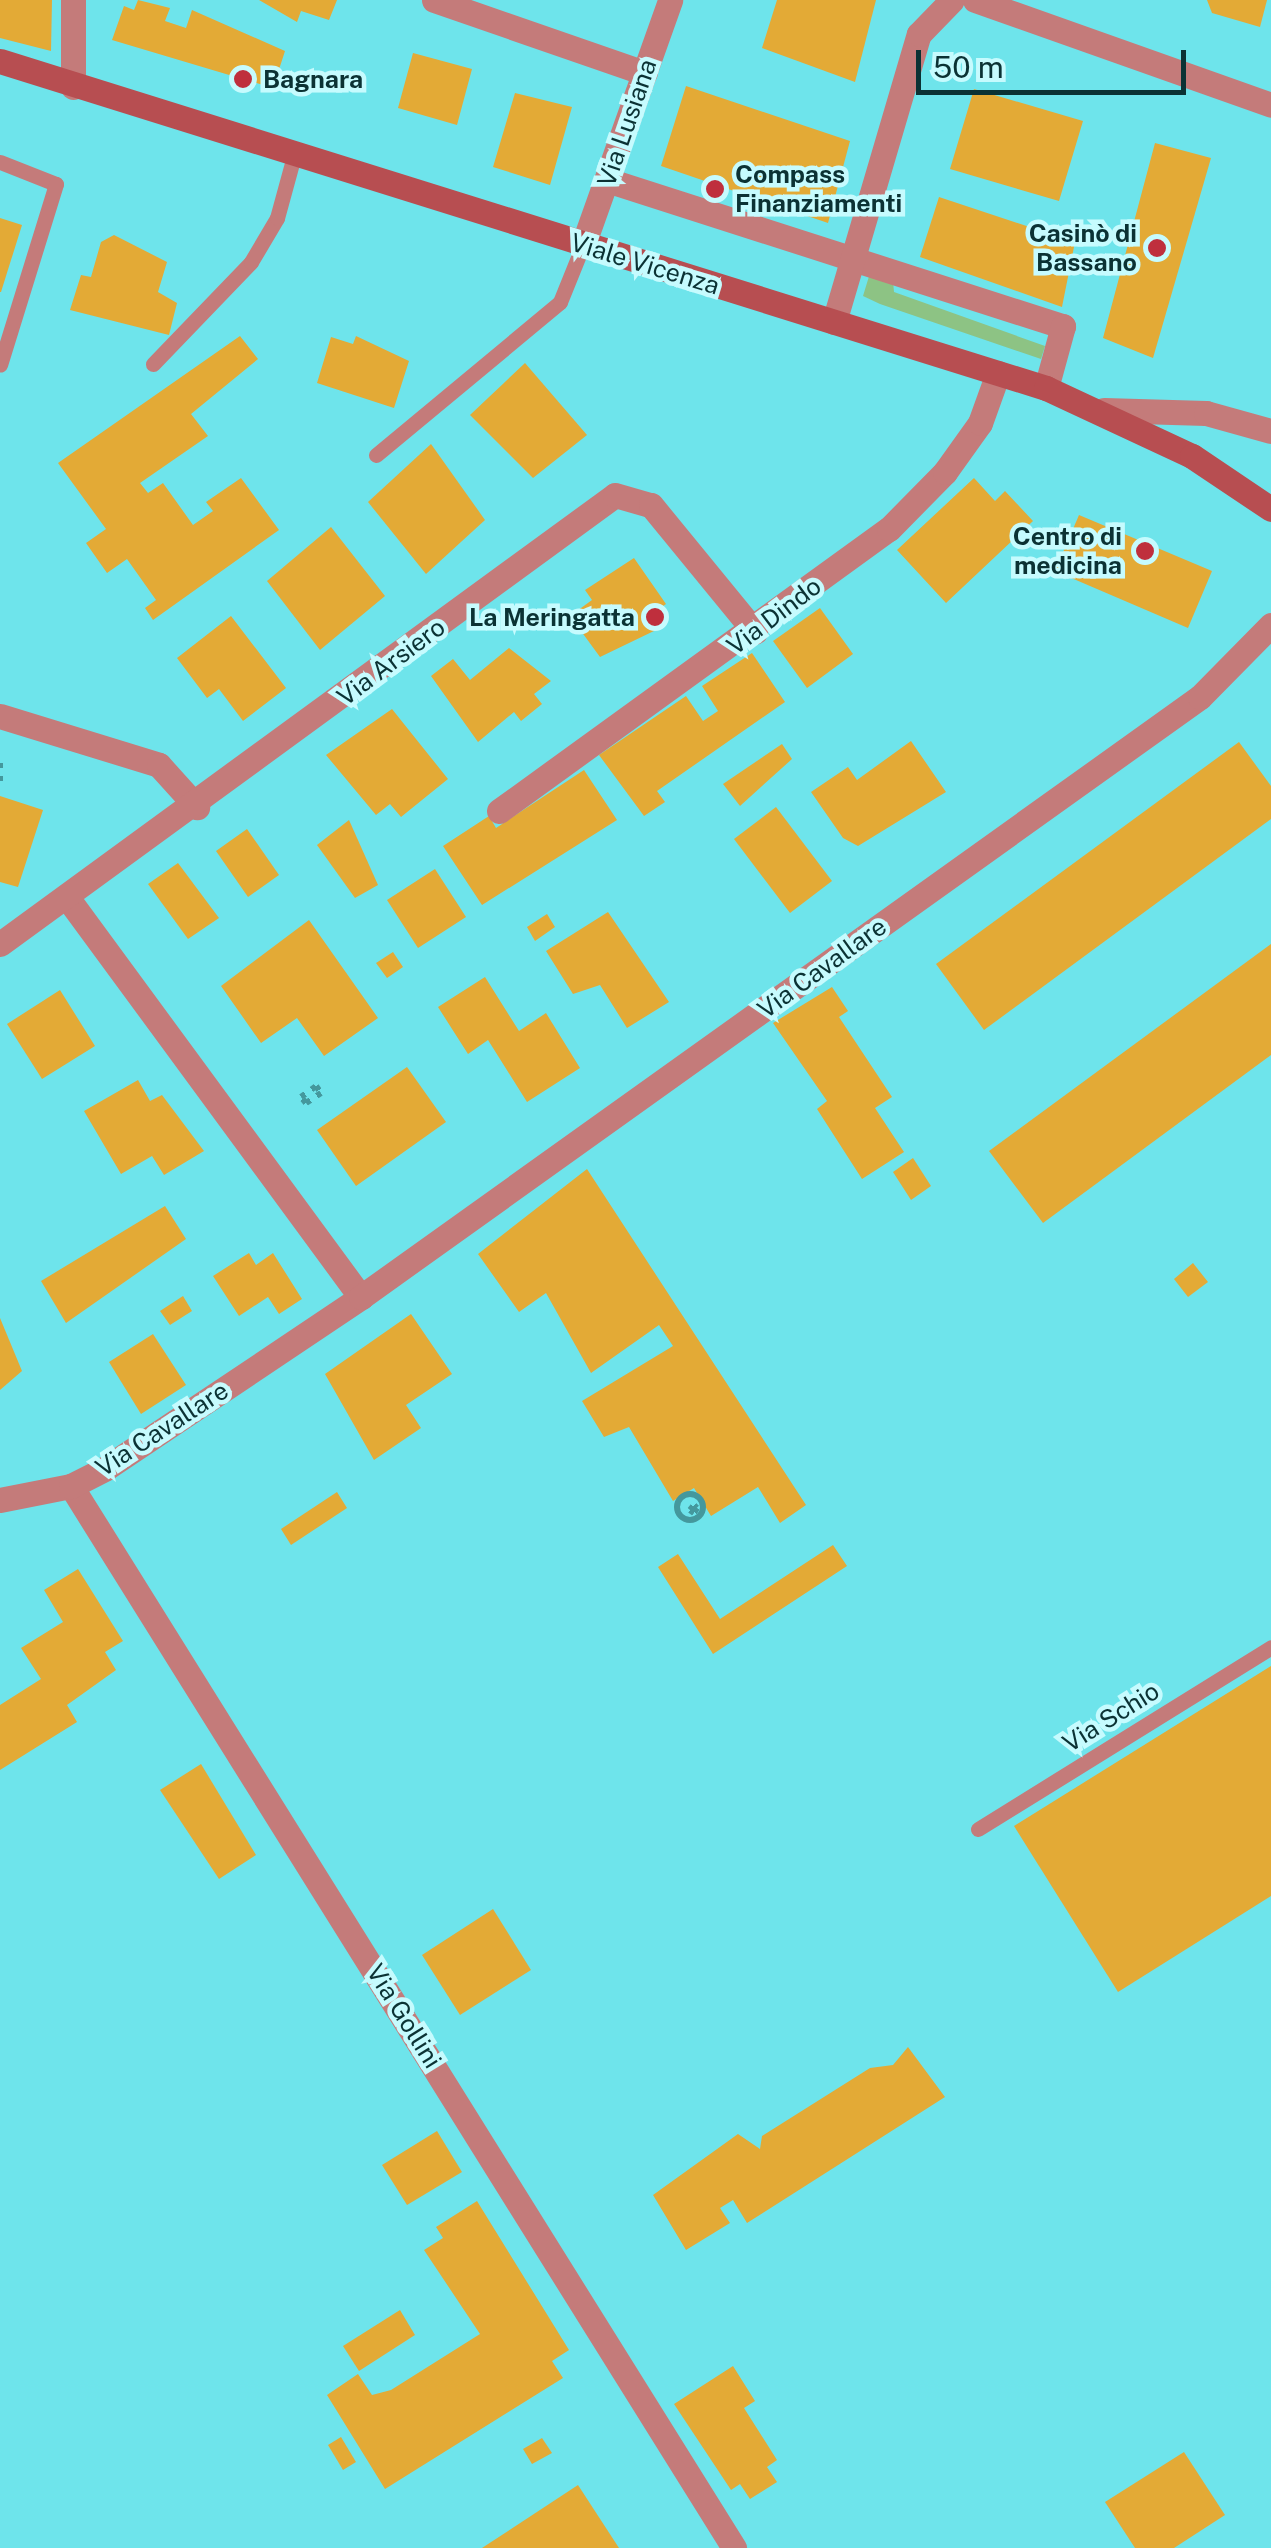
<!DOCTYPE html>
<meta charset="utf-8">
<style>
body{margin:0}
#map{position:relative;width:1271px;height:2548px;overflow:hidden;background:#6ee4eb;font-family:"Public Sans",sans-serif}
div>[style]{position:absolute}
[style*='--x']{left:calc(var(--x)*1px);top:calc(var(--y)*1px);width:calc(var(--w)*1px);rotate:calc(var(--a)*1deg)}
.green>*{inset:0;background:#8dc384}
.building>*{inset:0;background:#e3aa36}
.path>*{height:6px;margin-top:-3px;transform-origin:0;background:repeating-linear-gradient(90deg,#44989d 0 5px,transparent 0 13px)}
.path>.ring{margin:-3px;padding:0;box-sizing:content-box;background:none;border:6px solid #44989d;border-radius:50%}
.service>*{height:15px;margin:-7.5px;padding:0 7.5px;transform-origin:7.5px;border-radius:7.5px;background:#c47b7a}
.minor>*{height:25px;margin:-12.5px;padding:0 12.5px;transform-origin:12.5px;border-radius:12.5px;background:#c47b7a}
.tertiary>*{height:25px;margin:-12.5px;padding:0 12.5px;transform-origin:12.5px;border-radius:12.5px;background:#c47b7a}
.secondary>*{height:25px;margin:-12.5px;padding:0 12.5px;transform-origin:12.5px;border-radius:12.5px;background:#b74e51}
.dots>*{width:28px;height:28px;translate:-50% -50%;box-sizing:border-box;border:5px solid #c6fbfe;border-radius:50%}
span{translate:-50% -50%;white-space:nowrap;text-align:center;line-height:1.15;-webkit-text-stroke:9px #c6fbfe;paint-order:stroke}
.poi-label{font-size:25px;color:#0b3234;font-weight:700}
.left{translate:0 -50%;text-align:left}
.right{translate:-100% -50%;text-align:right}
.street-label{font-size:25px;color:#0b3234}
.scale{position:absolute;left:916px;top:50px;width:270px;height:45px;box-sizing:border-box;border:5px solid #0b3234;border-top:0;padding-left:12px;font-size:30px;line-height:35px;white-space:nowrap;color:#0b3234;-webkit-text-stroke:8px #c6fbfe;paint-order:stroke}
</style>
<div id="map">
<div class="green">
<i style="clip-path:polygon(870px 273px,893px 281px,894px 292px,1045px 346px,1041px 359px,880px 304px,863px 296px)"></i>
</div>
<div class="building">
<i style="clip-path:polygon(0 0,52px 0,51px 51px,0 38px)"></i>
<i style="clip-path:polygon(138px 0,170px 8px,165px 21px,186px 28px,192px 10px,285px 51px,273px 88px,112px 40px,124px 6px,134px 10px)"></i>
<i style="clip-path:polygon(259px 0,337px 0,329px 20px,301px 11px,297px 22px)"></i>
<i style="clip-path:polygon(777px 0,876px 0,855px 82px,762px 48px)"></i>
<i style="clip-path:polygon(1207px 0,1267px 0,1260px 27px,1212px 13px)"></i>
<i style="clip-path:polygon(413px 53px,472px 69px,457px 125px,398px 108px)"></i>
<i style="clip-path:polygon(686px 86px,850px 141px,828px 223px,661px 166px)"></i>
<i style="clip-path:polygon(974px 89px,1083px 121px,1059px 201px,950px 169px)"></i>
<i style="clip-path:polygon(515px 93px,572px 107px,550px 185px,493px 167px)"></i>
<i style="clip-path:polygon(1155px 143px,1211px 158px,1153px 358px,1103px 338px)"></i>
<i style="clip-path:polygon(939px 197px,1075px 242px,1062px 307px,920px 257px)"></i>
<i style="clip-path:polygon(0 218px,22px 225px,1px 292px,0 292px)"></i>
<i style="clip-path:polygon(114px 235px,167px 262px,158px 292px,177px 303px,169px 335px,70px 310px,81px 275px,91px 277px,101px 242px)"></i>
<i style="clip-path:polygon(240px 336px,258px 359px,191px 414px,208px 436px,140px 483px,148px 493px,163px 483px,193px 525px,213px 511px,206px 502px,241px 478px,279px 530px,153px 620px,145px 608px,156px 600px,127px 559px,107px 573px,86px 543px,106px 529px,58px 463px)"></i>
<i style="clip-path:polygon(356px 336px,409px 361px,394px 408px,317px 383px,331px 337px,353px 344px)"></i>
<i style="clip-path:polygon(525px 363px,587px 435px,533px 478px,470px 415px)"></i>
<i style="clip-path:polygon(431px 444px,485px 520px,426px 574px,368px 502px)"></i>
<i style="clip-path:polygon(974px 478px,995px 501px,1005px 491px,1033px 521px,946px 603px,897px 550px)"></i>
<i style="clip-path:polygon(1079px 515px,1212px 571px,1188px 628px,1055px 571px)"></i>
<i style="clip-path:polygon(331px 527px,385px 596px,320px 650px,267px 581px)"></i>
<i style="clip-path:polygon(634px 558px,666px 604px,647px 617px,656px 630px,600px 657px,570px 616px,592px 600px,585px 590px)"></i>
<i style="clip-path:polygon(820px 608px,853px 654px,807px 688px,773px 641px)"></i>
<i style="clip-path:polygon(231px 616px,286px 688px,243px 721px,219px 689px,207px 698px,177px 658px)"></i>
<i style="clip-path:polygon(509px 648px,551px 681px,534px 694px,542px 704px,521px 721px,514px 712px,478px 742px,431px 676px,453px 659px,470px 680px)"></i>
<i style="clip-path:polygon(752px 653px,785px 702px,657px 791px,665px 802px,644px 816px,599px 755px,686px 696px,703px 721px,718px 711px,702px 686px)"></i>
<i style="clip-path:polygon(392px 709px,448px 779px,401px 817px,390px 804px,376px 815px,326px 755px)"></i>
<i style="clip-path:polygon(911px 741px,946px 792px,858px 846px,843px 838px,811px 792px,848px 767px,857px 780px)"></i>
<i style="clip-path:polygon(1239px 742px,1271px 786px,1271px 819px,984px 1030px,936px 964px)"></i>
<i style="clip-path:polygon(782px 744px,792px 759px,740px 806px,723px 784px)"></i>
<i style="clip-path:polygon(584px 770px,617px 820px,482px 905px,443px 846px,489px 816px,496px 828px)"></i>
<i style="clip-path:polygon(0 796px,43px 810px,18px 887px,0 882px)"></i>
<i style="clip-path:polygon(776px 807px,832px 881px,790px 913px,734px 839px)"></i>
<i style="clip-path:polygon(349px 820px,378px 885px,355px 898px,317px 845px)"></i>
<i style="clip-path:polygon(247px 829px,279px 875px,248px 897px,216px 851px)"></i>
<i style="clip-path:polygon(178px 863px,219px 918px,188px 939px,148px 884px)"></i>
<i style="clip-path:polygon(435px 869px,466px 917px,418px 948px,387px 900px)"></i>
<i style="clip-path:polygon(608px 912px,669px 1002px,627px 1028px,600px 985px,573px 994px,546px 951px)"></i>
<i style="clip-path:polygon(547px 914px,555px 927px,535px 941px,527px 927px)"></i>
<i style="clip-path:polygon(309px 920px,378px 1018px,324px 1056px,297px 1018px,261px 1043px,221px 986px)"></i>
<i style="clip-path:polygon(1271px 944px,1271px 1055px,1043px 1223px,989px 1151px)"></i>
<i style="clip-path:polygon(393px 952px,403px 967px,387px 978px,376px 963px)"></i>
<i style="clip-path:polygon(485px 977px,519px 1031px,546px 1013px,580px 1068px,527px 1102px,488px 1040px,468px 1054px,438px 1007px)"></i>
<i style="clip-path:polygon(832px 987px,848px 1011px,839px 1017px,892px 1097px,875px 1108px,904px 1152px,862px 1179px,817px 1109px,827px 1101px,773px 1023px)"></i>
<i style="clip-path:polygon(60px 990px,95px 1046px,42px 1079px,7px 1024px)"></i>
<i style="clip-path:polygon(407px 1067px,446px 1122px,356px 1186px,317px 1130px)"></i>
<i style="clip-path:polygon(138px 1080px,150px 1101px,162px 1095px,204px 1151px,164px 1175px,152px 1156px,121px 1174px,84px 1111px)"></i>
<i style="clip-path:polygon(913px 1158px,931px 1186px,911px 1200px,893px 1172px)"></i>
<i style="clip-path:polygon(587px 1169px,806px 1505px,780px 1523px,758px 1487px,711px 1516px,694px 1488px,673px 1501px,629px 1427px,604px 1437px,582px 1401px,673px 1346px,659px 1325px,591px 1373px,546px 1293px,519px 1312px,478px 1254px)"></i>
<i style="clip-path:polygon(165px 1206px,186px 1239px,66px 1323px,41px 1281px)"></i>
<i style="clip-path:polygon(249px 1253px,256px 1265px,273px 1253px,302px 1299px,279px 1314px,268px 1297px,239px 1316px,213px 1276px)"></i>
<i style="clip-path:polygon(1193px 1263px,1208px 1282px,1188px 1297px,1174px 1279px)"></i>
<i style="clip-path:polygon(183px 1296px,192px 1311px,170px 1325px,160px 1311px)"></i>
<i style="clip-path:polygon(411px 1314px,452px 1374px,406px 1405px,421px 1428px,374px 1460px,325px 1374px)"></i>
<i style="clip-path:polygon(0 1318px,22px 1371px,0 1390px)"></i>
<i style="clip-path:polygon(153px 1334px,186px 1385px,141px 1414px,109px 1362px)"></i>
<i style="clip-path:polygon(337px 1492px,347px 1508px,291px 1545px,281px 1529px)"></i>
<i style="clip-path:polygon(833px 1545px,847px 1566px,713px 1654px,658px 1567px,678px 1554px,720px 1619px)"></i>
<i style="clip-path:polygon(78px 1569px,123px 1641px,105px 1652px,116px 1670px,67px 1705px,77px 1722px,0 1770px,0 1705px,41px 1679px,21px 1648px,63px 1622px,44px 1590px)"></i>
<i style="clip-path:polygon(1271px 1666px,1271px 1896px,1118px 1992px,1014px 1826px)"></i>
<i style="clip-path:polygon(201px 1764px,256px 1855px,219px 1879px,160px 1790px)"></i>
<i style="clip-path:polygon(493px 1909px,531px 1970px,460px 2015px,422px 1955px)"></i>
<i style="clip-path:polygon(908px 2047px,945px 2097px,747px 2223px,733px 2200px,720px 2208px,730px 2223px,686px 2250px,653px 2195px,738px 2134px,760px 2149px,762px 2136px,870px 2068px,893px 2065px)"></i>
<i style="clip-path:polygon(437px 2131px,462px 2172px,407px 2205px,382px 2165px)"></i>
<i style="clip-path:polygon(477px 2201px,569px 2350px,552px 2361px,563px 2378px,385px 2489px,327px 2395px,358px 2374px,372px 2395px,391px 2390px,480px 2334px,424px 2250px,443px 2238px,436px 2227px)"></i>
<i style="clip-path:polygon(400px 2310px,415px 2335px,359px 2371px,343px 2346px)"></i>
<i style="clip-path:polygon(733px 2366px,755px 2401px,744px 2408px,777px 2460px,767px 2467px,777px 2482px,750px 2499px,740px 2484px,731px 2490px,674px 2404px)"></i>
<i style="clip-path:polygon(341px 2437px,356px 2462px,343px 2470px,328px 2445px)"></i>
<i style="clip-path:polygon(542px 2438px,552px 2453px,532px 2464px,523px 2449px)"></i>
<i style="clip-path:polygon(1184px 2452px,1225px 2515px,1174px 2548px,1135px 2548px,1105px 2502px)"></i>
<i style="clip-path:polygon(578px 2485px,619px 2548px,482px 2548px)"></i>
</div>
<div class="path">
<i style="--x:0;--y:763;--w:19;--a:90"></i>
<i style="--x:316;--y:1086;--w:9;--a:54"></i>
<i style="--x:321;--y:1093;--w:18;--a:146"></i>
<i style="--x:306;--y:1103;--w:8;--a:-130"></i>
<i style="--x:301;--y:1097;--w:19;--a:-36"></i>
<i class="ring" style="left:677px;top:1494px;width:20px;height:20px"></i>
<i style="--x:694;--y:1505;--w:4;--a:45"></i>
<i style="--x:697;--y:1508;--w:6;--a:121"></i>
<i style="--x:694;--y:1513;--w:5;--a:-143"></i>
<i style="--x:690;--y:1510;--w:6;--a:-51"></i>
</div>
<div class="service">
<i style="--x:0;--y:162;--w:60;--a:21.4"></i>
<i style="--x:56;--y:184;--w:189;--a:107.2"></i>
<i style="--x:153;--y:364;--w:141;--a:-46.1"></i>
<i style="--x:251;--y:262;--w:51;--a:-59.4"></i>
<i style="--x:277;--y:218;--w:64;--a:-74.7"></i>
<i style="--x:376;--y:455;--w:239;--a:-39.7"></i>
<i style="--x:560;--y:302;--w:61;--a:-68"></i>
<i style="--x:978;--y:1829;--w:345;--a:-31.8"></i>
</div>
<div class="minor">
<i style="--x:434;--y:0;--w:223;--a:19.1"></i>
<i style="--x:975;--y:0;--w:314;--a:19.5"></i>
<i style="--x:73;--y:87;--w:87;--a:-90"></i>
<i style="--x:607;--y:180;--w:479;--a:17.8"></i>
<i style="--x:1063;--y:326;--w:64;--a:105.3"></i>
<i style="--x:583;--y:245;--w:260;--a:-70.4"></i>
<i style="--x:834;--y:322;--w:300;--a:-73.6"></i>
<i style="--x:919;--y:34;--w:47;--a:-45.9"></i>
<i style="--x:0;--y:716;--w:166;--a:17.1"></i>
<i style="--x:159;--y:765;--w:57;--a:47.9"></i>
<i style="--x:499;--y:811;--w:481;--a:-35.9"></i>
<i style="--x:889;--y:529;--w:80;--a:-45.5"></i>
<i style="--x:945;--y:472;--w:60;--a:-54.5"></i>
<i style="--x:980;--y:423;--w:53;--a:-70.2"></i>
<i style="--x:69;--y:900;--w:493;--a:53.7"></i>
<i style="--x:0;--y:944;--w:761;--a:-36.13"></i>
<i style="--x:615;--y:495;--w:37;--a:16"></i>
<i style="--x:651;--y:505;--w:164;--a:50.7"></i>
<i style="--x:71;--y:1486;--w:1252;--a:58.02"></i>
<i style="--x:0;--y:1500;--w:72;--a:-11.2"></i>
<i style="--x:71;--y:1486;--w:39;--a:-27"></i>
<i style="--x:106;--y:1468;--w:307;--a:-33.8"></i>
<i style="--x:361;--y:1297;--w:1031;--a:-35.57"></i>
<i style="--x:1200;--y:697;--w:101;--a:-45.4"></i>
</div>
<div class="tertiary">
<i style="--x:1104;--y:410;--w:102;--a:1.7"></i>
<i style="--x:1206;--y:413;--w:67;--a:15.5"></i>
</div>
<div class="secondary">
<i style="--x:0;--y:61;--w:1096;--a:17.36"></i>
<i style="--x:1046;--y:388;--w:161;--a:25"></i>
<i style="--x:1192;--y:456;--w:95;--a:33.9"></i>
</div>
<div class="dots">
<i style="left:243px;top:79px;background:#bf2f3d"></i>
<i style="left:715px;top:189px;background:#bf2f3d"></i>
<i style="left:1157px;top:248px;background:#bf2f3d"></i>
<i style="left:1145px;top:551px;background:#bf2f3d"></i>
<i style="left:655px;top:617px;background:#bf2f3d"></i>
</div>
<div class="poi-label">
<span class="left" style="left:263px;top:79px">Bagnara</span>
<span class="left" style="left:735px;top:189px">Compass<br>Finanziamenti</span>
<span class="right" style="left:1137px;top:248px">Casinò di<br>Bassano</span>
<span class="right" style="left:1122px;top:551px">Centro di<br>medicina</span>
<span class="right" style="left:635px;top:617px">La Meringatta</span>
</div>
<div class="street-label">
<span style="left:627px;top:123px;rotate:-71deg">Via Lusiana</span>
<span style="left:645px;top:264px;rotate:17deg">Viale Vicenza</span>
<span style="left:774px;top:616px;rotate:-37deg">Via Dindo</span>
<span style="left:391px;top:662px;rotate:-37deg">Via Arsiero</span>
<span style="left:822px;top:968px;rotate:-36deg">Via Cavallare</span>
<span style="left:162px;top:1429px;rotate:-33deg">Via Cavallare</span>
<span style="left:1111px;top:1717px;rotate:-32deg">Via Schio</span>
<span style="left:404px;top:2016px;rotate:58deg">Via Gollini</span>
</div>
<div class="scale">50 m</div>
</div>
